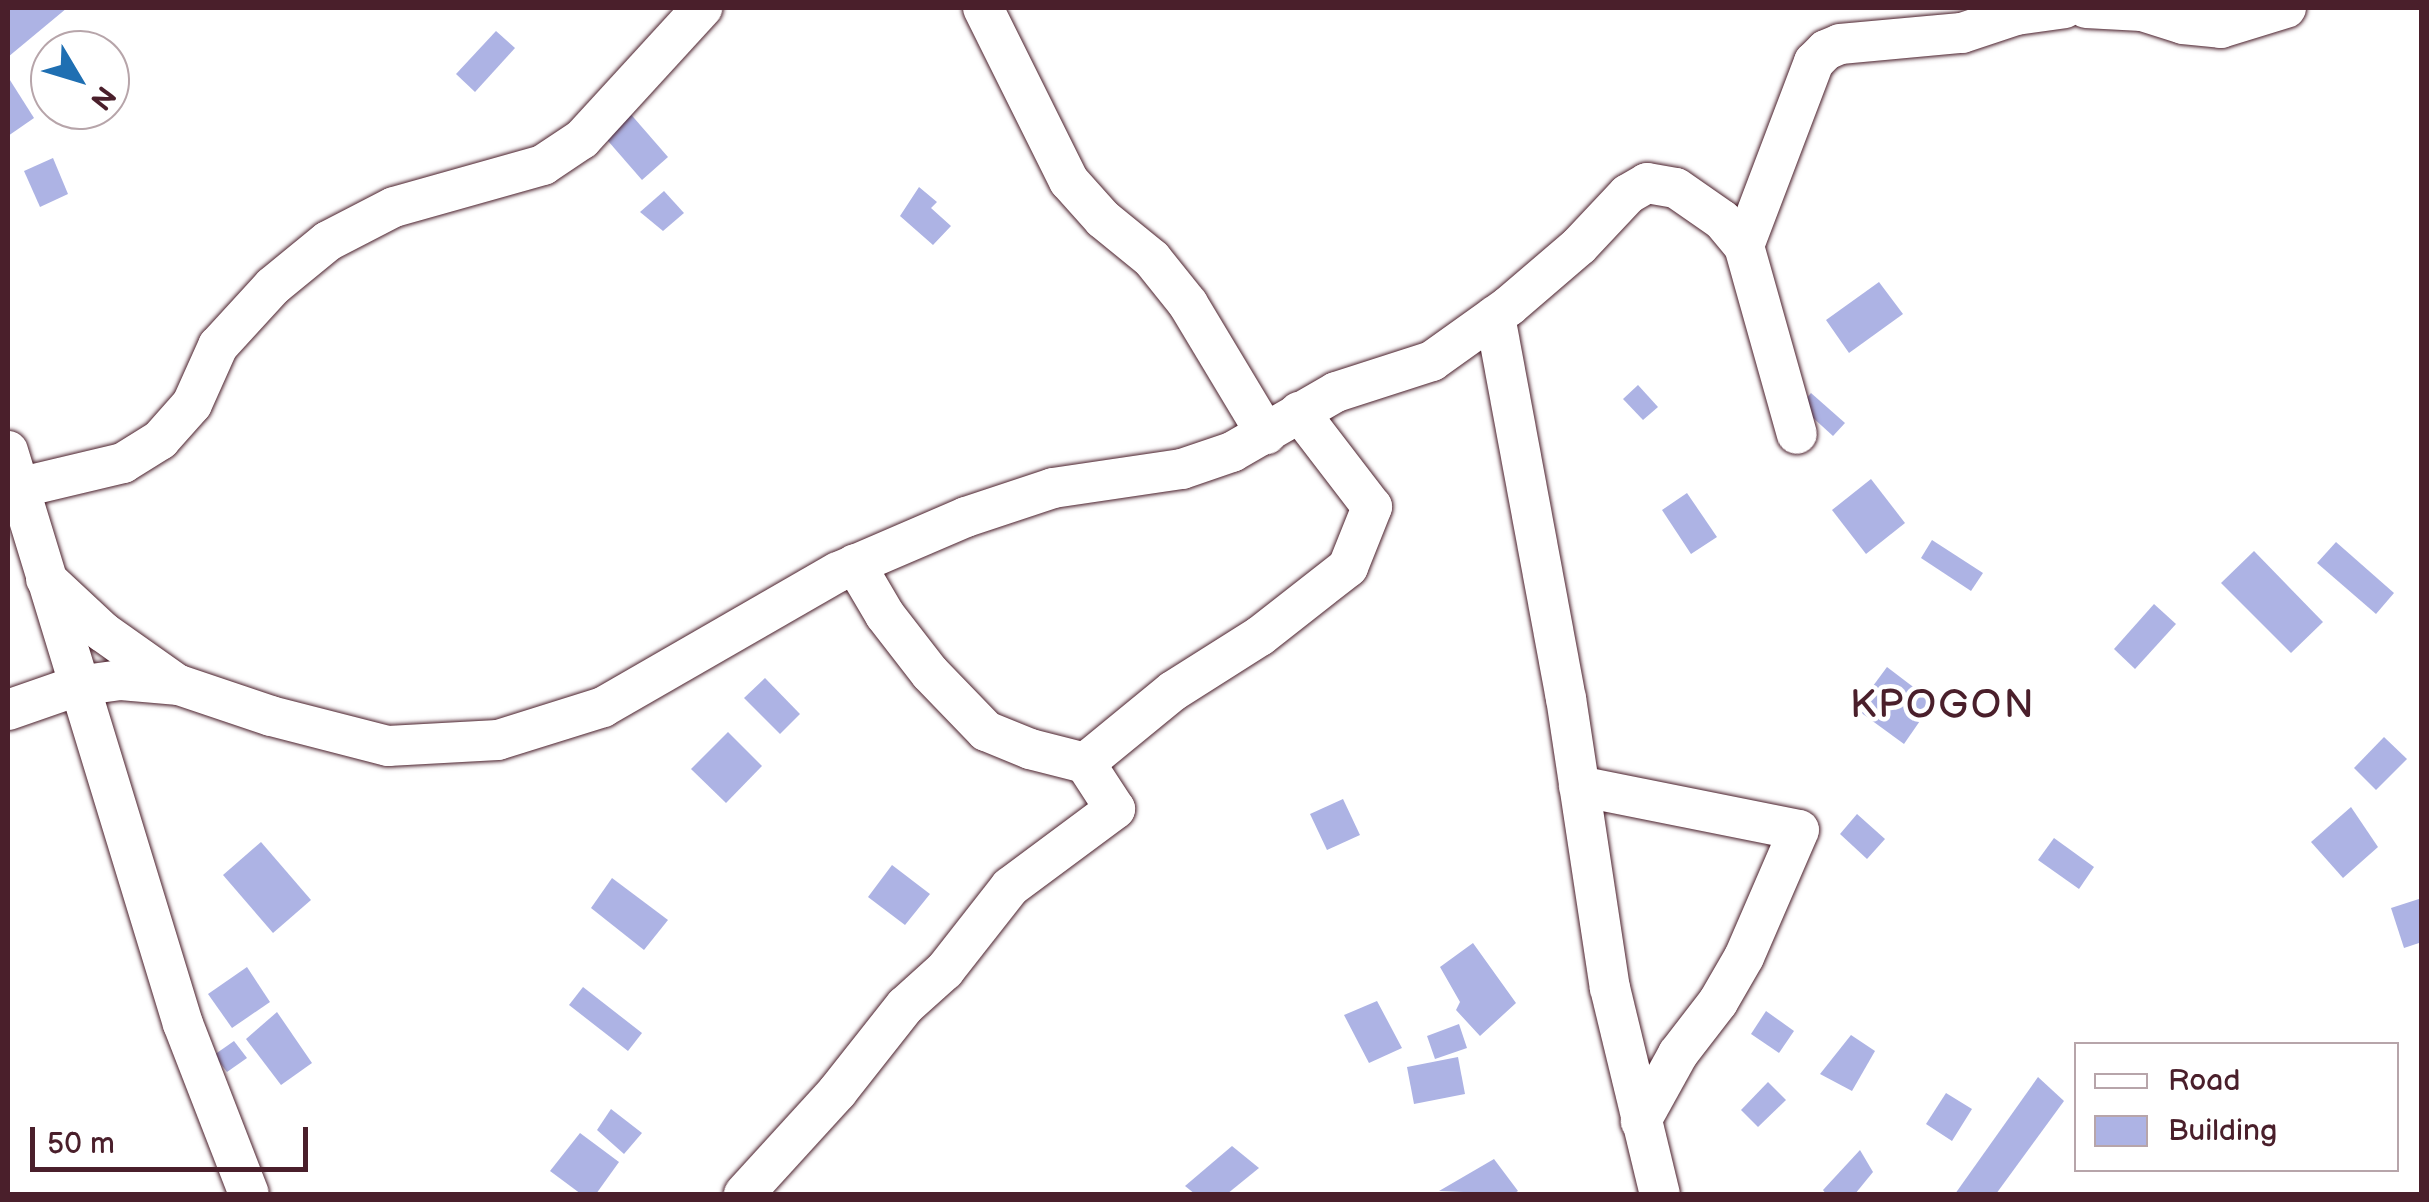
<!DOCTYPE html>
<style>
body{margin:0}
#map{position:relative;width:2429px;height:1202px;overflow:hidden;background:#fff;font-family:"Balsamiq Sans",sans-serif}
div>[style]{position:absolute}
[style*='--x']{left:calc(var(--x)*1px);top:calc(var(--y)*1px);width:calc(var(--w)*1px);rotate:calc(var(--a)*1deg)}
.building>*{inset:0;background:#adb3e4}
.roads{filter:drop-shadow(0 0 2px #4a1f2b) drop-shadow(0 0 2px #4a1f2b)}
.minor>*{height:40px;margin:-20px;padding:0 20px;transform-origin:20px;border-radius:20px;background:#fff}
span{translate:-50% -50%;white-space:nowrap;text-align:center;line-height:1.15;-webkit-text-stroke:9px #fff;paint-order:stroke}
.quarter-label{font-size:40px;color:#4a1f2b;letter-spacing:2.5px}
.frame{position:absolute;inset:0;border:10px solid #4a1f2b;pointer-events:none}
.legend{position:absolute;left:2074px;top:1042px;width:325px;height:130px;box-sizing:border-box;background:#fff;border:2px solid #b7a5aa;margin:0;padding:12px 18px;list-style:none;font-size:30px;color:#4a1f2b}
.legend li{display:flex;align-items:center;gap:20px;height:50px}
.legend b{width:50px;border:2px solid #b7a5aa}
.north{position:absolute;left:30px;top:30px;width:100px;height:100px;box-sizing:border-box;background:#fff;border:2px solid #b7a5aa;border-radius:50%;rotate:128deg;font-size:28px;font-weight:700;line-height:40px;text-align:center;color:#4a1f2b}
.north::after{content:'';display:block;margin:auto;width:35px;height:45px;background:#1f6fb2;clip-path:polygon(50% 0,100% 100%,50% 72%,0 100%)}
.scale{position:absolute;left:30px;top:1127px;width:278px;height:45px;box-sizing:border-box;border:5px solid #4a1f2b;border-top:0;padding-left:12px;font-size:30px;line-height:35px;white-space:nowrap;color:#4a1f2b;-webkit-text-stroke:8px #fff;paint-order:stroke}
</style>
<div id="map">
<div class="building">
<i style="clip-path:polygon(8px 8px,67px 8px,8px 57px)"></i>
<i style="clip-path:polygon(496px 31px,515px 48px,475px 92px,456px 74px)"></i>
<i style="clip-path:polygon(8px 77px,34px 118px,8px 136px)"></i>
<i style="clip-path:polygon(621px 103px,668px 157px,642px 180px,595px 126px)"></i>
<i style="clip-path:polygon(53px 158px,68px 194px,40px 207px,24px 171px)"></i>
<i style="clip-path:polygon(919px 187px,937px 202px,931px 208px,951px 226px,933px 245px,900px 216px)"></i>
<i style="clip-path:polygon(664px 191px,684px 213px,663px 231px,640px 212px)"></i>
<i style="clip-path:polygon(1879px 282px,1903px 314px,1849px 353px,1826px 320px)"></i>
<i style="clip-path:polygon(1638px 385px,1658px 407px,1643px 420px,1623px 399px)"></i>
<i style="clip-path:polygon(1811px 393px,1845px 423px,1833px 436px,1800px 406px)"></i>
<i style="clip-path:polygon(1871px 479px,1905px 523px,1866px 554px,1832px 510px)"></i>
<i style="clip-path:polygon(1687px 493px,1717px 537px,1691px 554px,1662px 510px)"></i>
<i style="clip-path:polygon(1932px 540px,1983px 573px,1971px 591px,1921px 558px)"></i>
<i style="clip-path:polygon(2336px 542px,2394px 593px,2376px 614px,2317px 563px)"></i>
<i style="clip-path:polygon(2254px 551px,2323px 622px,2291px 653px,2221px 583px)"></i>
<i style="clip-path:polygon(2154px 604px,2176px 624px,2135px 669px,2114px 649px)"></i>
<i style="clip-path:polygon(1887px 667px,1933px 702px,1904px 744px,1856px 709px)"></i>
<i style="clip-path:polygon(765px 678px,800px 714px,780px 734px,744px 698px)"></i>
<i style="clip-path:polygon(728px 732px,762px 766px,726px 803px,691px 769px)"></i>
<i style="clip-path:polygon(2384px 737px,2407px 759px,2376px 790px,2354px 768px)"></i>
<i style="clip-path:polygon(1343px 799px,1360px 835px,1327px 850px,1310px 814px)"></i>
<i style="clip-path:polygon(2351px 807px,2378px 847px,2343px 878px,2311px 842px)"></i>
<i style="clip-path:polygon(1857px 814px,1885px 839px,1867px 859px,1840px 834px)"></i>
<i style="clip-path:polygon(2054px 838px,2094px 867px,2079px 889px,2038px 860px)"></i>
<i style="clip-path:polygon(261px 842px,311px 900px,273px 933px,223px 875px)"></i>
<i style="clip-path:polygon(892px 865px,930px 894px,905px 925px,868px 897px)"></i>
<i style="clip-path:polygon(612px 878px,668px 920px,644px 950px,591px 908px)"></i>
<i style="clip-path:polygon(2422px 898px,2422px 942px,2404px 948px,2391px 908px)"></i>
<i style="clip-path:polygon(1473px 943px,1516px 1003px,1480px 1036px,1456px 1010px,1460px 1002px,1440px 967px)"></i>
<i style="clip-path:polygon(247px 967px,270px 1002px,232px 1028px,208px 994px)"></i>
<i style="clip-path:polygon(583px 987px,642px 1033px,628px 1051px,569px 1005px)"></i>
<i style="clip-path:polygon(1377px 1001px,1402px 1048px,1369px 1063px,1344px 1015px)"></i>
<i style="clip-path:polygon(1766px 1011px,1794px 1031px,1779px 1053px,1751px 1034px)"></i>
<i style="clip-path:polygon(277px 1012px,312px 1063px,281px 1085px,246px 1039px)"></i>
<i style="clip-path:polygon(1459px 1024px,1467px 1048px,1435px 1059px,1427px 1036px)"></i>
<i style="clip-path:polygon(1851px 1035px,1875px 1051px,1852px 1091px,1820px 1074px)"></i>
<i style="clip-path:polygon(234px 1041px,247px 1058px,227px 1072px,214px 1055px)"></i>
<i style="clip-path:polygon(1458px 1057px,1465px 1094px,1414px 1104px,1407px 1067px)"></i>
<i style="clip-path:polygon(2038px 1077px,2064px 1101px,1996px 1194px,1955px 1194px)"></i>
<i style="clip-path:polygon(1768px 1082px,1786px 1100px,1758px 1127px,1741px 1110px)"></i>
<i style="clip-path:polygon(1946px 1093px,1972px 1109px,1952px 1141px,1926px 1124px)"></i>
<i style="clip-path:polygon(611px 1109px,642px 1133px,624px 1154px,597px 1130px)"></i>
<i style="clip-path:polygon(580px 1133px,619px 1162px,596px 1194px,581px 1194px,550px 1171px)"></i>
<i style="clip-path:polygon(1232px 1146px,1259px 1168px,1227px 1194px,1195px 1194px,1185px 1186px)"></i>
<i style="clip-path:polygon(1860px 1150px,1873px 1172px,1855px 1194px,1826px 1194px,1823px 1190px)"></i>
<i style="clip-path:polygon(1494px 1159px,1518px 1191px,1513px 1194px,1439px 1191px)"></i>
</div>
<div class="roads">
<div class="minor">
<i style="--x:983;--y:8;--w:193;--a:63.6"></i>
<i style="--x:1069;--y:181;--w:51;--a:48.2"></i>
<i style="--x:1103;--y:219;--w:63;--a:39.2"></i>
<i style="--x:1152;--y:259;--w:58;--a:51.3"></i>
<i style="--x:1188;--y:304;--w:152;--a:59"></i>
<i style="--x:2086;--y:8;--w:56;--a:3.1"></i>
<i style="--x:2142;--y:11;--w:43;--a:17.6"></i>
<i style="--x:2183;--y:24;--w:38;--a:6"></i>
<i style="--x:2221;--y:28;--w:68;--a:-17.1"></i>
<i style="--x:1744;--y:246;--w:197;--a:-69.2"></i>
<i style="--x:1814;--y:62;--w:17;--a:-45"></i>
<i style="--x:1826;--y:50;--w:15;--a:-23"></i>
<i style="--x:1840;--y:44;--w:122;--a:-5.2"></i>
<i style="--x:1962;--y:33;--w:57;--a:-18.4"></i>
<i style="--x:2016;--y:15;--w:49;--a:-8.1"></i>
<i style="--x:1495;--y:316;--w:389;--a:79.5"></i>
<i style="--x:1566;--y:698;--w:293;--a:81.4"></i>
<i style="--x:1610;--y:988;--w:212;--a:76.4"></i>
<i style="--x:8;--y:451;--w:599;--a:73.02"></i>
<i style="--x:183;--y:1024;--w:182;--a:68.8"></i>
<i style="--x:18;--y:488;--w:108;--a:-13.4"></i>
<i style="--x:123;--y:463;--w:44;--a:-31.9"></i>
<i style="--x:160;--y:440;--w:48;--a:-48.4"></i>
<i style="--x:192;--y:404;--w:64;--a:-65.9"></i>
<i style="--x:218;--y:346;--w:81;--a:-47.5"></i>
<i style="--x:273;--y:286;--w:71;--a:-39.3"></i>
<i style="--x:328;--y:241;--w:74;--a:-27.3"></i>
<i style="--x:394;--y:207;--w:155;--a:-15.7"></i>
<i style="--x:543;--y:165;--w:47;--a:-33.7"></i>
<i style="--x:582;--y:139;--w:178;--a:-47.5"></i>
<i style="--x:855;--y:564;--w:59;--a:59.5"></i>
<i style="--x:885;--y:615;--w:73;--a:52.2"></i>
<i style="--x:930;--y:673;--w:81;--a:46"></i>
<i style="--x:986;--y:731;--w:48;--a:22.2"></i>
<i style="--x:1030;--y:749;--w:57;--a:14.3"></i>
<i style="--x:1085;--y:763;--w:114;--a:-39.3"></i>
<i style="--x:1173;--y:691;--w:103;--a:-32.3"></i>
<i style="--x:1260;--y:636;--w:112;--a:-38.1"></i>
<i style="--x:1348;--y:567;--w:65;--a:-68.2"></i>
<i style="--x:1372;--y:507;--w:120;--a:-127.5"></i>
<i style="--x:46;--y:579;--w:78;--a:42.9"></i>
<i style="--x:103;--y:632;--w:88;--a:35.3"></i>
<i style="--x:8;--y:710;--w:73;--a:-19.2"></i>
<i style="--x:77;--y:686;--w:44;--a:-7.8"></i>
<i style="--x:121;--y:680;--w:58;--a:4.9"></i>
<i style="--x:179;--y:685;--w:97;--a:18.6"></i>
<i style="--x:271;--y:716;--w:121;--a:14.4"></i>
<i style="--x:388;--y:746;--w:110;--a:-3.1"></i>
<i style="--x:498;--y:740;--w:110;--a:-17.4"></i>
<i style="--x:603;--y:707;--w:271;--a:-29.9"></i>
<i style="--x:838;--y:572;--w:139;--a:-23.3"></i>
<i style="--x:966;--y:517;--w:92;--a:-18.4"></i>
<i style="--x:1053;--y:488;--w:130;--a:-8.4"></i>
<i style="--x:1182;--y:469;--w:53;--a:-18.8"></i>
<i style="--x:1232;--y:452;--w:120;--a:-30"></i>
<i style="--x:1336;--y:392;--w:101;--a:-17.9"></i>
<i style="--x:1432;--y:361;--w:95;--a:-35.5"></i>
<i style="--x:1509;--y:306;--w:92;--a:-40.6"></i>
<i style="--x:1579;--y:246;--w:71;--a:-46.7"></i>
<i style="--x:1628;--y:194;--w:22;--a:-30"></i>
<i style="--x:1647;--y:183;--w:29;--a:10"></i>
<i style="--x:1676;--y:188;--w:56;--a:34.8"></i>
<i style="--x:1722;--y:220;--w:34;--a:50"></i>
<i style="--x:1744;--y:246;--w:195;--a:74.3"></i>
<i style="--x:1579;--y:786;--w:224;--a:11.3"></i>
<i style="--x:1799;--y:830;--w:138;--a:113.4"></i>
<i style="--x:1744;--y:957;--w:52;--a:120"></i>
<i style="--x:1718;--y:1002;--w:66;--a:127.6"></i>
<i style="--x:1678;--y:1054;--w:77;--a:118.9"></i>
<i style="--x:744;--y:1194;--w:138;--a:-47.6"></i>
<i style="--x:837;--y:1092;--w:110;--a:-51.7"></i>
<i style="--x:905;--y:1006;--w:54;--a:-42"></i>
<i style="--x:945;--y:970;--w:105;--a:-51.9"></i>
<i style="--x:1010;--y:887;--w:131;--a:-36.6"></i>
<i style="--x:1115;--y:809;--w:55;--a:-123.1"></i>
</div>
</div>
<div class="quarter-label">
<span style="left:1943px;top:705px">KPOGON</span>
</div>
<div class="frame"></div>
<ul class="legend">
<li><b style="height:12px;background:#fff"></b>Road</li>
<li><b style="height:28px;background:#adb3e4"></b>Building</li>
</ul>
<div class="north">N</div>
<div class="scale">50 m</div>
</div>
